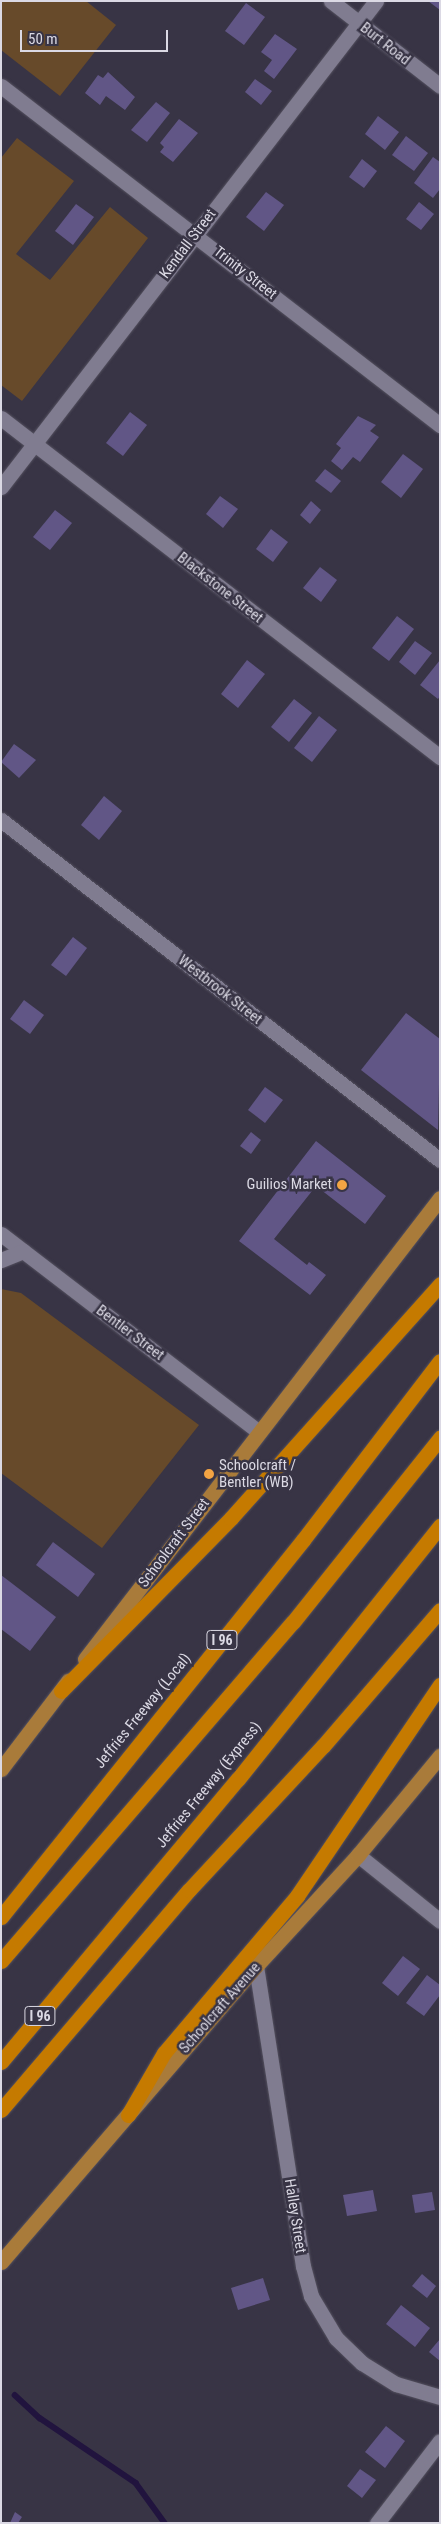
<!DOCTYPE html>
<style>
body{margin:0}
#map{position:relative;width:441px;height:2524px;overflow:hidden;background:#383445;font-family:"Roboto Condensed",sans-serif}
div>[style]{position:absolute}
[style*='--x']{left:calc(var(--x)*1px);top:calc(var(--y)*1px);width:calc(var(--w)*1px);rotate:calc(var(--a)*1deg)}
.green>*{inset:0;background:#674a2a}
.stream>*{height:5.5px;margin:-2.75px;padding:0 2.75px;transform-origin:2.75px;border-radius:2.75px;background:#21143e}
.building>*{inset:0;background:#615686}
.roads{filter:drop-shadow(0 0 1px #54515f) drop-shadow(0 0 1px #54515f)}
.minor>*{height:15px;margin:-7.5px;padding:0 7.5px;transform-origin:7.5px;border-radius:7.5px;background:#807c90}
.major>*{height:15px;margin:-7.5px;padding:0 7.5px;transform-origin:7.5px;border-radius:7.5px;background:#a97b3a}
.highway>*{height:15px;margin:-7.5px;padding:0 7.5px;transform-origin:7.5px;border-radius:7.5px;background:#c57a00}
.dots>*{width:14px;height:14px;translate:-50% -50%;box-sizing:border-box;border:2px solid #383445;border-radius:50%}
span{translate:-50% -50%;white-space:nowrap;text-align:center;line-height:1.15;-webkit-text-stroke:5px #383445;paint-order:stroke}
.shield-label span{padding:1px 4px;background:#383445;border:1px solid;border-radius:4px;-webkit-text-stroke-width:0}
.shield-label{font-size:14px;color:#dbd9e4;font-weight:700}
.street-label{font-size:15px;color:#dbd9e4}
.poi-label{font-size:15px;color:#dbd9e4}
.right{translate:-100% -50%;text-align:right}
.left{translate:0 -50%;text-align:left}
.frame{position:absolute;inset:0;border:2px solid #dbd9e4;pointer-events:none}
.scale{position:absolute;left:20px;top:30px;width:148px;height:22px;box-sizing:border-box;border:2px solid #dbd9e4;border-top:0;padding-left:6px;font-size:15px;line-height:18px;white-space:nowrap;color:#dbd9e4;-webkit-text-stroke:4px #383445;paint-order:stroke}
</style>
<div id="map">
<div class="green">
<i style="clip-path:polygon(1px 1px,86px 1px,116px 25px,60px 96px,1px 50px)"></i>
<i style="clip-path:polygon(17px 138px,74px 181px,16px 254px,50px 280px,110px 207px,148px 238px,22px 401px,1px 385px,1px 158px)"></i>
<i style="clip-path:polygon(1px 1289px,21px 1293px,199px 1425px,102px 1548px,1px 1473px)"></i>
</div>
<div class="stream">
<i style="--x:15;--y:2395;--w:34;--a:43"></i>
<i style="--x:40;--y:2418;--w:116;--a:34.1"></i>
<i style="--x:136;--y:2483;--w:49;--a:54.1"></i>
</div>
<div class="building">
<i style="clip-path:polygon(428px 1px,440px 1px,440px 10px)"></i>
<i style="clip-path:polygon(246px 3px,265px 17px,244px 45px,225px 31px)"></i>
<i style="clip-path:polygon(275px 34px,297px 49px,274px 79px,264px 71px,272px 60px,261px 52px)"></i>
<i style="clip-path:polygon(108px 72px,135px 97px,125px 110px,106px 96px,100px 105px,85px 93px,98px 75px,103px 78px)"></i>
<i style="clip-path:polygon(255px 79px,272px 91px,261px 105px,245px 92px)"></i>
<i style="clip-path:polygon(156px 102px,170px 113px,147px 142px,131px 130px)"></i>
<i style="clip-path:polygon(378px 116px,399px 132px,385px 150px,365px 134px)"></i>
<i style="clip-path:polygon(179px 119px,198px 133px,173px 162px,160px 152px,164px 147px,160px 143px)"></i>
<i style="clip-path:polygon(406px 136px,428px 153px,414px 171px,392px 155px)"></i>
<i style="clip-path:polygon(433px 157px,440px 162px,440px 189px,433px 198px,414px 183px)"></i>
<i style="clip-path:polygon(362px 159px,377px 171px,364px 188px,349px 177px)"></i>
<i style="clip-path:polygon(266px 192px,284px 205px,264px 231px,246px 217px)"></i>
<i style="clip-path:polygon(419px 202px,434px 214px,421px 230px,406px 219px)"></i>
<i style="clip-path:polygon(76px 204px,94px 217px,73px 245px,55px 231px)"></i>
<i style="clip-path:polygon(130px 412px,147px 425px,123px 456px,106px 443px)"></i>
<i style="clip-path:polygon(358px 416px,376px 425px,370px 431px,379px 437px,360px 462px,353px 457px,342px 470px,331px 461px,341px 448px,336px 444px)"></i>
<i style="clip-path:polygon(403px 454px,423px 469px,401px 498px,381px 482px)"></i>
<i style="clip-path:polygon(325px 469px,341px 481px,331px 493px,315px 481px)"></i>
<i style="clip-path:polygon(220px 496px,238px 509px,223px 528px,206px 514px)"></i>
<i style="clip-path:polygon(311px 501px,321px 510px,310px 524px,300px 515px)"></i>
<i style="clip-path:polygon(55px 510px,72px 523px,50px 550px,33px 537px)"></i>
<i style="clip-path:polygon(271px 529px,288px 542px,273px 562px,256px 549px)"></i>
<i style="clip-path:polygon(320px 567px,337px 580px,321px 602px,303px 588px)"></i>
<i style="clip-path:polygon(397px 616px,414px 629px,389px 661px,372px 648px)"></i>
<i style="clip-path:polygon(415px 641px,432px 653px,415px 675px,399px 662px)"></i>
<i style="clip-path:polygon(247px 660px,265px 674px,238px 708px,221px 694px)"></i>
<i style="clip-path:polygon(440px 660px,440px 696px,438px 699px,420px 685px)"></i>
<i style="clip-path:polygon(294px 699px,312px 713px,289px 742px,271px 727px)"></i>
<i style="clip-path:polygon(319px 716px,337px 730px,312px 762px,294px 748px)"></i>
<i style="clip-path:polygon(14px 744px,36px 760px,19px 778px,1px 762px)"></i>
<i style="clip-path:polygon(104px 796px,122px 811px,99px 840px,81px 825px)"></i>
<i style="clip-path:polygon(73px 937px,87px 948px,66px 976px,51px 965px)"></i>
<i style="clip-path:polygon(24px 1000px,44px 1015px,30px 1034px,10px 1019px)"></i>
<i style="clip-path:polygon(406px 1013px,440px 1039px,438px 1130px,361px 1070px)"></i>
<i style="clip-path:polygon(265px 1087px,283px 1100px,265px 1123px,248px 1110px)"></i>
<i style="clip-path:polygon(251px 1132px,261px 1140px,251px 1154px,240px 1146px)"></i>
<i style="clip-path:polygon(316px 1141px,386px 1196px,365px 1224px,316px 1186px,274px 1239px,307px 1265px,309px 1262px,326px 1275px,310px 1295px,239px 1241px)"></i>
<i style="clip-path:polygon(53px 1542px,95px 1574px,78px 1597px,36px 1565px)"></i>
<i style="clip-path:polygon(1px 1575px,56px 1617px,30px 1651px,1px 1629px)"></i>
<i style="clip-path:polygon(403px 1956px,420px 1969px,398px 1996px,382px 1983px)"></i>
<i style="clip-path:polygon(427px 1975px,440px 1985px,440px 1995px,424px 2016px,406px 2003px)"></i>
<i style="clip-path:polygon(373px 2190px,377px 2211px,347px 2216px,343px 2195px)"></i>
<i style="clip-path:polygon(432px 2192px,435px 2210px,415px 2213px,412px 2195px)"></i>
<i style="clip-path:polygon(422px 2274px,436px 2286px,427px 2298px,412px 2286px)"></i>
<i style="clip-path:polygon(263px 2278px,270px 2300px,238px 2310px,231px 2288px)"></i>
<i style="clip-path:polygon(401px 2305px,430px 2328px,415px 2347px,386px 2324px)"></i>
<i style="clip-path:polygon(440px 2339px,440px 2361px,429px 2352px)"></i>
<i style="clip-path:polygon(386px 2426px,405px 2441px,385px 2468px,365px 2452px)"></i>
<i style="clip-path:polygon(360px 2469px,376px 2480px,362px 2498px,347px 2486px)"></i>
<i style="clip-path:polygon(15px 2512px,22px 2517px,18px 2523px,10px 2523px)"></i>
</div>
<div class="roads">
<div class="minor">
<i style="--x:331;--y:1;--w:138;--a:37.9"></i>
<i style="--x:1;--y:86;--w:555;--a:37.68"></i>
<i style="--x:1;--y:418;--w:555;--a:37.68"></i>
<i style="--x:1;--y:487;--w:614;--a:-52.35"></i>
<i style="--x:1;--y:820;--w:555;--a:37.76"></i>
<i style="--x:1;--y:1234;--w:325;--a:37.5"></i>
<i style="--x:1;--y:1260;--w:24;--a:-22"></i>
<i style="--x:358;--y:1855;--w:105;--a:38.8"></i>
<i style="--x:256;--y:1966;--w:304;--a:81.1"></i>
<i style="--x:303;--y:2266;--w:31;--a:75"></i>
<i style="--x:311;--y:2296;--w:49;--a:59.2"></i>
<i style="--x:336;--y:2338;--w:36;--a:44"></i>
<i style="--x:362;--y:2363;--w:40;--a:32"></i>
<i style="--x:396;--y:2384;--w:46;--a:16.5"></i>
<i style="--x:377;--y:2523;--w:103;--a:-52.5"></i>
</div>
<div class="major">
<i style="--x:85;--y:1659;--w:582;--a:-52.4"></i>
<i style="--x:1;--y:1769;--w:111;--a:-52.7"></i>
<i style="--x:1;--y:2262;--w:391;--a:-49.3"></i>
<i style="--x:256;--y:1966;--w:151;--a:-47.4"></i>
<i style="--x:358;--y:1855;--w:129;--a:-50.4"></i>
</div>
<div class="highway">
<i style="--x:61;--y:1691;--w:243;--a:-45.5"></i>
<i style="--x:231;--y:1518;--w:314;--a:-48.2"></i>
<i style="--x:1;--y:1917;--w:483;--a:-51.3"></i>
<i style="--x:303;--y:1540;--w:225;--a:-52.6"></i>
<i style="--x:1;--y:1961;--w:447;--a:-49.3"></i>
<i style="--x:293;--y:1622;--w:236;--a:-51.4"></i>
<i style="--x:1;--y:2062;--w:369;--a:-50.1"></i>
<i style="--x:238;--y:1779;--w:324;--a:-51.4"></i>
<i style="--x:1;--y:2110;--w:289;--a:-49.5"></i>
<i style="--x:189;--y:1890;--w:197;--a:-47.1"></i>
<i style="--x:323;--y:1746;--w:179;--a:-49.3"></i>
<i style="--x:128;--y:2115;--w:72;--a:-59.9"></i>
<i style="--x:164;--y:2053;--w:206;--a:-49.7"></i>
<i style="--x:297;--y:1896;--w:255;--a:-55.9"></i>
</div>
</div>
<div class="dots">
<i style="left:342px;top:1185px;background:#f3a443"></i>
<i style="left:209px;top:1474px;background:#f3a443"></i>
</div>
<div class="shield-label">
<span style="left:222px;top:1640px">I 96</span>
<span style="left:40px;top:2016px">I 96</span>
</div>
<div class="street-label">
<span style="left:385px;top:44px;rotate:38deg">Burt Road</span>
<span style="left:188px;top:244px;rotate:-53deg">Kendall Street</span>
<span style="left:245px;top:273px;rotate:38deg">Trinity Street</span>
<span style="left:220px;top:588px;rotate:38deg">Blackstone Street</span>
<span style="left:220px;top:990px;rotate:38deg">Westbrook Street</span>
<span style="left:130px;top:1333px;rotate:37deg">Bentler Street</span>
<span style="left:174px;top:1543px;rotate:-53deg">Schoolcraft Street</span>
<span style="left:143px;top:1711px;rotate:-51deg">Jeffries Freeway (Local)</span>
<span style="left:209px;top:1785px;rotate:-51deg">Jeffries Freeway (Express)</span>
<span style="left:220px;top:2008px;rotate:-49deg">Schoolcraft Avenue</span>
<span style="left:295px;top:2216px;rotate:81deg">Halley Street</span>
</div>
<div class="poi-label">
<span class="right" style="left:332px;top:1185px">Guilios Market</span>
<span class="left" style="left:219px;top:1474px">Schoolcraft /<br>Bentler (WB)</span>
</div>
<div class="frame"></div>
<div class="scale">50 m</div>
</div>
